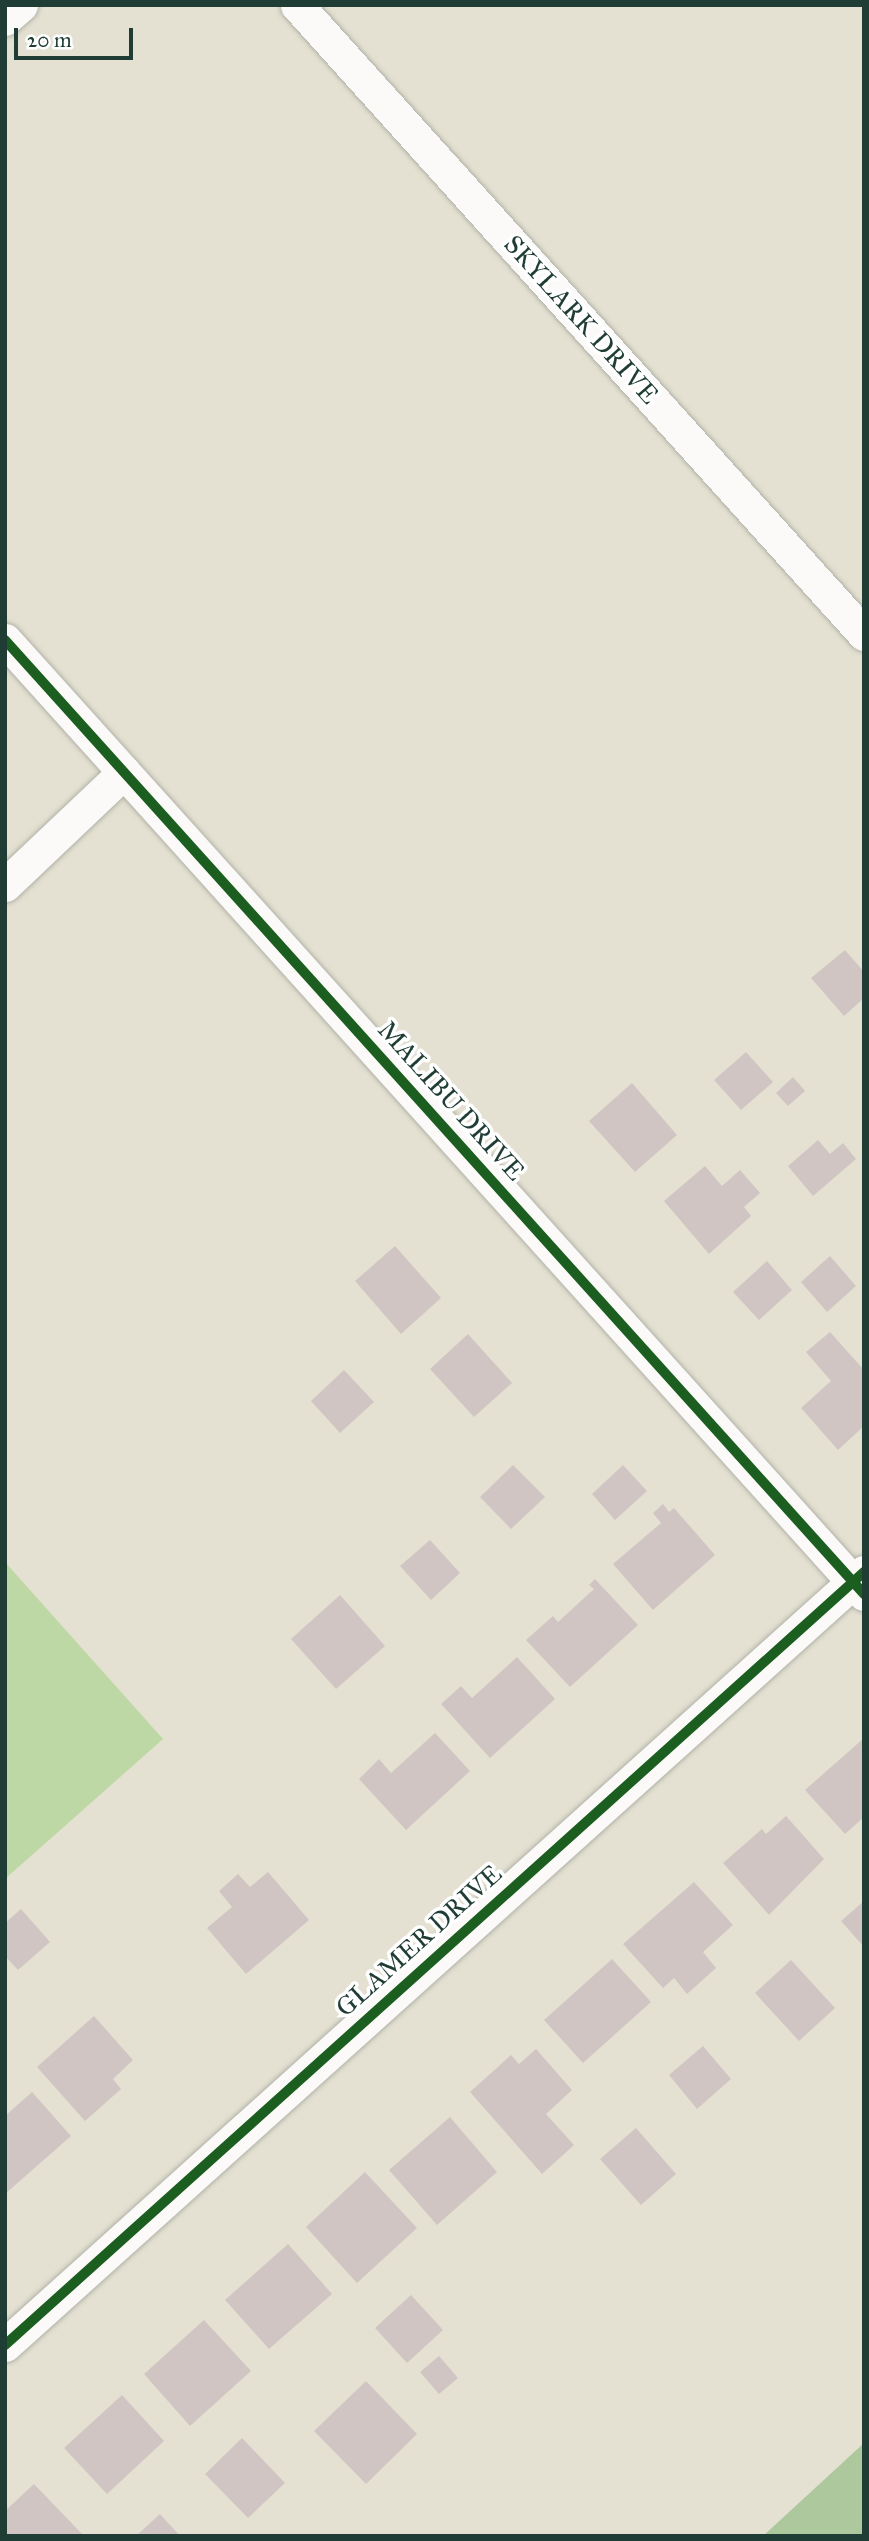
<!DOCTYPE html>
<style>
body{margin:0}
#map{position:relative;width:869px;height:2541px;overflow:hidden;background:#e4e1d2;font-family:"IM FELL Great Primer",serif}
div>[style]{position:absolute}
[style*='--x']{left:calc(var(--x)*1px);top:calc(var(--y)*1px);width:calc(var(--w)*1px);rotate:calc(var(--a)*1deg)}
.green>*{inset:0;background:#bed8a5}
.forest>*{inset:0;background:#acc89c}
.building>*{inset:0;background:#d0c5c2}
.roads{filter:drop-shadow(0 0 2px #b1b2a8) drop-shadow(0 0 2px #b1b2a8)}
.minor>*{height:33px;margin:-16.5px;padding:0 16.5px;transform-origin:16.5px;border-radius:16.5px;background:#fbfaf8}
.cycleway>*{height:10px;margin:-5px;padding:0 5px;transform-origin:5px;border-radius:5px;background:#1b5e20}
span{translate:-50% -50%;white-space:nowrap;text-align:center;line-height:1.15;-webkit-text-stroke:7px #fff;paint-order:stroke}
.street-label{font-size:26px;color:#1f3d34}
.frame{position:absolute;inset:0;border:7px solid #1f3d34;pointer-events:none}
.scale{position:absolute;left:14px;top:28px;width:119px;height:32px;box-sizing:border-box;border:4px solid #1f3d34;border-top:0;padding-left:9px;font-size:21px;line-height:24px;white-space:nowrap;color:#1f3d34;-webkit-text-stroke:5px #fff;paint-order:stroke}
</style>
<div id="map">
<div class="green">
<i style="clip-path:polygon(5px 1562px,163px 1739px,5px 1879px)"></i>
</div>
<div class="forest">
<i style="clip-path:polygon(864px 2443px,864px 2536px,763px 2536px)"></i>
</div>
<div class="building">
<i style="clip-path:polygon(845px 950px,864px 972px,864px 998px,844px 1016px,811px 978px)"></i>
<i style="clip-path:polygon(746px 1052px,773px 1082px,741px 1110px,714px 1080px)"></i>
<i style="clip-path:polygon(793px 1077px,805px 1091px,788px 1106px,776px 1093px)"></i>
<i style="clip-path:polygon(632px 1083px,677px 1135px,635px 1172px,589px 1121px)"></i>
<i style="clip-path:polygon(818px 1140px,830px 1154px,843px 1143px,856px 1159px,813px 1196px,788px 1166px)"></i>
<i style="clip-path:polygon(705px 1166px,722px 1186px,740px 1170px,760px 1193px,744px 1207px,751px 1216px,709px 1254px,664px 1201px)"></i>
<i style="clip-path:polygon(395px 1246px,441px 1298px,401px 1334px,355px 1281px)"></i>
<i style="clip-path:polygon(830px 1256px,856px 1286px,827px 1312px,801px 1282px)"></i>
<i style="clip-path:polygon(767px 1261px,792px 1290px,759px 1320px,733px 1292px)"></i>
<i style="clip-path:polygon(830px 1332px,864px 1370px,864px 1426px,838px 1450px,801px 1408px,831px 1381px,806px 1352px)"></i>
<i style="clip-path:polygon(468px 1334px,512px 1383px,474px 1417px,430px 1369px)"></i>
<i style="clip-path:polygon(344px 1370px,374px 1402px,340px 1433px,311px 1401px)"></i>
<i style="clip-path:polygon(513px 1465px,545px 1497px,511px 1529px,480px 1497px)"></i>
<i style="clip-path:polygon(623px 1465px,647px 1491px,615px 1520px,592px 1494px)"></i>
<i style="clip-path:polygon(663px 1504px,669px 1512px,674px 1508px,715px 1555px,653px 1610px,613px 1564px,661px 1523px,653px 1513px)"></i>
<i style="clip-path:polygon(430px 1540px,460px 1573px,431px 1600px,400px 1566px)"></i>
<i style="clip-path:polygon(595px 1579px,638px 1625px,570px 1687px,526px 1640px,553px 1616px,558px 1622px,594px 1589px,589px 1585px)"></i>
<i style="clip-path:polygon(340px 1595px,385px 1646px,336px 1689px,291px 1639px)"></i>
<i style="clip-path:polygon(517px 1657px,555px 1699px,490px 1758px,441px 1704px,461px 1686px,472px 1698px)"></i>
<i style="clip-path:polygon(435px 1733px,470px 1771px,406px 1830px,359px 1779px,379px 1759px,391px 1773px)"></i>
<i style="clip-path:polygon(864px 1738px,864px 1817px,845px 1834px,805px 1790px)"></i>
<i style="clip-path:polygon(786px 1816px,824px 1859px,769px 1915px,723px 1863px,762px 1829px,766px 1834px)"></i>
<i style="clip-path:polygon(268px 1872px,309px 1920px,246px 1974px,207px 1928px,232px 1907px,219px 1891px,238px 1874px,250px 1887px)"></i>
<i style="clip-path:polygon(694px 1882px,733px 1925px,703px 1952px,716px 1968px,687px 1994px,674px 1978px,663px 1988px,623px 1944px)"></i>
<i style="clip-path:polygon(864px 1901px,864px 1947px,841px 1921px)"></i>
<i style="clip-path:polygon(21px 1909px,50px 1942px,18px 1970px,5px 1956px,5px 1923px)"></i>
<i style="clip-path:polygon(612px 1959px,651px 2002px,583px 2063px,544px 2020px)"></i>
<i style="clip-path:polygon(791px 1960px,835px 2008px,799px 2041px,755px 1993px)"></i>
<i style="clip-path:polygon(94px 2016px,133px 2060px,113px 2079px,121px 2089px,85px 2121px,37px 2067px)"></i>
<i style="clip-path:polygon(703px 2046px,731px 2079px,697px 2109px,669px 2075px)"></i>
<i style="clip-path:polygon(536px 2049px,572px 2090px,546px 2114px,574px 2145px,542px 2174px,470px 2092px,511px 2055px,519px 2064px)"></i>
<i style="clip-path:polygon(32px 2092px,71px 2136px,5px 2194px,5px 2116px)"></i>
<i style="clip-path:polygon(450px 2117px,497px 2172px,437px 2225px,389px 2170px)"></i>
<i style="clip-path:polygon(636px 2128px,676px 2174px,641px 2205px,600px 2159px)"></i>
<i style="clip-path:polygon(365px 2172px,417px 2228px,357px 2283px,306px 2227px)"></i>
<i style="clip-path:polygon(288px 2244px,332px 2294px,269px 2349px,225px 2300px)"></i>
<i style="clip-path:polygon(411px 2295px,443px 2330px,407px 2363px,375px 2328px)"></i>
<i style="clip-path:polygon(204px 2320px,251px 2371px,190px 2426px,144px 2374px)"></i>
<i style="clip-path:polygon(439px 2356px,458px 2378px,439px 2394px,420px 2372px)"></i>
<i style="clip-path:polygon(366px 2381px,417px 2434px,366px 2484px,314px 2431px)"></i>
<i style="clip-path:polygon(122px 2395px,164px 2441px,107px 2494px,64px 2448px)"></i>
<i style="clip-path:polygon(242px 2438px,285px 2483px,248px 2518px,205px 2474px)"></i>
<i style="clip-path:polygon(34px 2484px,84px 2536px,5px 2536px,5px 2511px)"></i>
<i style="clip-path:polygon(160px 2514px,180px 2536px,136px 2536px)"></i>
</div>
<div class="roads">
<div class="minor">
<i style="--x:297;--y:5;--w:847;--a:47.97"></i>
<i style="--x:5;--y:19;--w:21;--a:-41"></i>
<i style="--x:5;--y:640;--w:1284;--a:48"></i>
<i style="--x:5;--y:885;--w:164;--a:-43.5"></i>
<i style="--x:5;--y:2345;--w:1156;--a:-41.98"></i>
</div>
</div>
<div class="cycleway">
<i style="--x:5;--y:640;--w:1284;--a:48"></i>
<i style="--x:5;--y:2345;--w:1156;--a:-41.98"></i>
</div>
<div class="street-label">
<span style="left:581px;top:320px;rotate:48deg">SKYLARK DRIVE</span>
<span style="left:451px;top:1101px;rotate:48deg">MALIBU DRIVE</span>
<span style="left:419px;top:1941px;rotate:-42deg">GLAMER DRIVE</span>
</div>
<div class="frame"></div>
<div class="scale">20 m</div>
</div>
